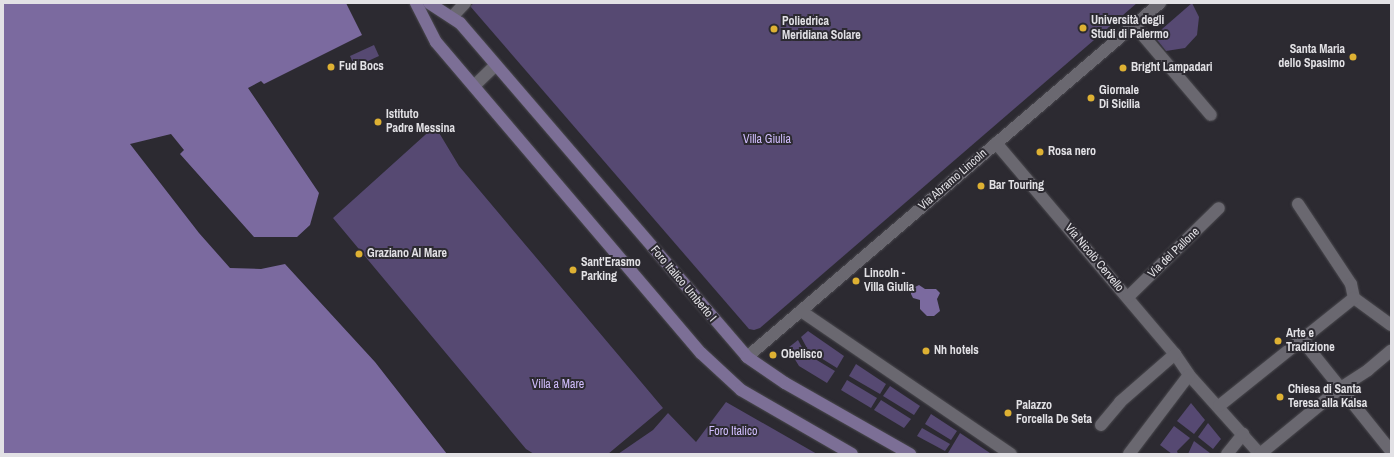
<!DOCTYPE html>
<meta charset="utf-8">
<style>
body{margin:0}
#map{position:relative;width:1394px;height:457px;overflow:hidden;background:#2c2a31;font-family:"Archivo Narrow",sans-serif}
div>[style]{position:absolute}
[style*='--x']{left:calc(var(--x)*1px);top:calc(var(--y)*1px);width:calc(var(--w)*1px);rotate:calc(var(--a)*1deg)}
.green>*{inset:0;background:#564972}
.water>*{inset:0;background:#7b6a9f}
.roads{filter:drop-shadow(0 0 1px #4a494e) drop-shadow(0 0 1px #4a494e)}
.minor>*{height:12px;margin:-6px;padding:0 6px;transform-origin:6px;border-radius:6px;background:#6a6870}
.tertiary>*{height:12px;margin:-6px;padding:0 6px;transform-origin:6px;border-radius:6px;background:#6a6870}
.secondary>*{height:12px;margin:-6px;padding:0 6px;transform-origin:6px;border-radius:6px;background:#7c6f96}
.dots>*{width:11px;height:11px;translate:-50% -50%;box-sizing:border-box;border:2px solid #2c2a31;border-radius:50%}
span{translate:-50% -50%;white-space:nowrap;text-align:center;line-height:1.15;-webkit-text-stroke:4px #2c2a31;paint-order:stroke}
.poi-label{font-size:12px;color:#e2e1e5;font-weight:700}
.left{translate:0 -50%;text-align:left}
.right{translate:-100% -50%;text-align:right}
.park-label{font-size:12px;color:#d0bdfc}
.street-label{font-size:12px;color:#e2e1e5}
.frame{position:absolute;inset:0;border:4px solid #e2e1e5;pointer-events:none}
</style>
<div id="map">
<div class="green">
<i style="clip-path:polygon(474px 3px,1137px 3px,760px 328px,754px 330px,749px 329px,470px 6px)"></i>
<i style="clip-path:polygon(1192px 3px,1199px 17px,1197px 35px,1185px 48px,1166px 51px,1154px 36px)"></i>
<i style="clip-path:polygon(374px 45px,379px 56px,355px 67px,350px 56px)"></i>
<i style="clip-path:polygon(435px 126px,459px 166px,663px 408px,608px 454px,534px 454px,526px 449px,333px 218px)"></i>
<i style="clip-path:polygon(808px 331px,844px 356px,837px 368px,808px 350px,801px 337px)"></i>
<i style="clip-path:polygon(798px 340px,805px 353px,835px 371px,827px 383px,799px 366px,788px 348px)"></i>
<i style="clip-path:polygon(856px 364px,886px 384px,880px 394px,849px 376px)"></i>
<i style="clip-path:polygon(847px 380px,877px 398px,871px 408px,841px 390px)"></i>
<i style="clip-path:polygon(890px 386px,920px 406px,914px 415px,883px 396px)"></i>
<i style="clip-path:polygon(881px 400px,911px 419px,904px 428px,874px 410px)"></i>
<i style="clip-path:polygon(726px 402px,817px 454px,618px 454px,653px 430px,668px 413px,696px 442px)"></i>
<i style="clip-path:polygon(1191px 403px,1205px 420px,1194px 434px,1177px 421px)"></i>
<i style="clip-path:polygon(931px 414px,957px 431px,951px 440px,925px 424px)"></i>
<i style="clip-path:polygon(1208px 423px,1221px 439px,1213px 449px,1198px 437px)"></i>
<i style="clip-path:polygon(1174px 426px,1190px 438px,1177px 451px,1178px 454px,1172px 454px,1160px 445px)"></i>
<i style="clip-path:polygon(922px 428px,950px 444px,945px 451px,917px 436px)"></i>
<i style="clip-path:polygon(960px 433px,990px 453px,948px 453px)"></i>
<i style="clip-path:polygon(1194px 441px,1210px 453px,1209px 454px,1188px 454px)"></i>
</div>
<div class="water">
<i style="clip-path:polygon(3px 3px,346px 3px,362px 35px,264px 84px,261px 81px,248px 88px,319px 193px,310px 225px,297px 237px,254px 237px,180px 154px,184px 150px,171px 134px,130px 144px,199px 233px,230px 268px,261px 269px,285px 264px,375px 362px,447px 454px,3px 454px)"></i>
<i style="clip-path:polygon(919px 285px,925px 289px,936px 289px,940px 293px,937px 299px,940px 311px,934px 316px,927px 316px,920px 309px,920px 300px,913px 298px,911px 294px,911px 289px)"></i>
</div>
<div class="roads">
<div class="minor">
<i style="--x:452;--y:17;--w:19;--a:-47"></i>
<i style="--x:1134;--y:25;--w:118;--a:49.5"></i>
<i style="--x:996;--y:143;--w:277;--a:49.7"></i>
<i style="--x:1175;--y:354;--w:25;--a:56"></i>
<i style="--x:1189;--y:375;--w:106;--a:48.1"></i>
<i style="--x:1298;--y:204;--w:96;--a:56.5"></i>
<i style="--x:1351;--y:284;--w:14;--a:78"></i>
<i style="--x:1128;--y:297;--w:127;--a:-44.4"></i>
<i style="--x:1354;--y:298;--w:46;--a:36.1"></i>
<i style="--x:801;--y:311;--w:254;--a:34.3"></i>
<i style="--x:1302;--y:340;--w:142;--a:51.3"></i>
<i style="--x:1219;--y:406;--w:173;--a:-38.7"></i>
<i style="--x:1101;--y:425;--w:30;--a:-50"></i>
<i style="--x:1120;--y:402;--w:73;--a:-41.1"></i>
<i style="--x:1129;--y:454;--w:99;--a:-52.8"></i>
<i style="--x:1227;--y:454;--w:26;--a:-51"></i>
<i style="--x:1260;--y:454;--w:102;--a:-39.4"></i>
<i style="--x:1339;--y:389;--w:35;--a:-33"></i>
<i style="--x:1368;--y:370;--w:30;--a:-40"></i>
</div>
<div class="tertiary">
<i style="--x:474;--y:86;--w:30;--a:-44"></i>
<i style="--x:747;--y:357;--w:544;--a:-40.6"></i>
</div>
<div class="secondary">
<i style="--x:416;--y:3;--w:44;--a:62.9"></i>
<i style="--x:436;--y:42;--w:409;--a:49.6"></i>
<i style="--x:701;--y:353;--w:54;--a:42.8"></i>
<i style="--x:741;--y:390;--w:128;--a:30"></i>
<i style="--x:429;--y:3;--w:37;--a:33"></i>
<i style="--x:460;--y:23;--w:440;--a:49.3"></i>
<i style="--x:747;--y:357;--w:46;--a:34.4"></i>
<i style="--x:785;--y:383;--w:144;--a:29.6"></i>
</div>
</div>
<div class="dots">
<i style="left:1083px;top:28px;background:#deb133"></i>
<i style="left:774px;top:29px;background:#deb133"></i>
<i style="left:1353px;top:57px;background:#deb133"></i>
<i style="left:331px;top:67px;background:#deb133"></i>
<i style="left:1123px;top:68px;background:#deb133"></i>
<i style="left:1091px;top:98px;background:#deb133"></i>
<i style="left:378px;top:122px;background:#deb133"></i>
<i style="left:1040px;top:152px;background:#deb133"></i>
<i style="left:981px;top:186px;background:#deb133"></i>
<i style="left:359px;top:254px;background:#deb133"></i>
<i style="left:573px;top:270px;background:#deb133"></i>
<i style="left:856px;top:281px;background:#deb133"></i>
<i style="left:1278px;top:341px;background:#deb133"></i>
<i style="left:926px;top:351px;background:#deb133"></i>
<i style="left:773px;top:355px;background:#deb133"></i>
<i style="left:1280px;top:397px;background:#deb133"></i>
<i style="left:1008px;top:413px;background:#deb133"></i>
</div>
<div class="poi-label">
<span class="left" style="left:1091px;top:28px">Università degli<br>Studi di Palermo</span>
<span class="left" style="left:782px;top:29px">Poliedrica<br>Meridiana Solare</span>
<span class="right" style="left:1345px;top:57px">Santa Maria<br>dello Spasimo</span>
<span class="left" style="left:339px;top:67px">Fud Bocs</span>
<span class="left" style="left:1131px;top:68px">Bright Lampadari</span>
<span class="left" style="left:1099px;top:98px">Giornale<br>Di Sicilia</span>
<span class="left" style="left:386px;top:122px">Istituto<br>Padre Messina</span>
<span class="left" style="left:1048px;top:152px">Rosa nero</span>
<span class="left" style="left:989px;top:186px">Bar Touring</span>
<span class="left" style="left:367px;top:254px">Graziano Al Mare</span>
<span class="left" style="left:581px;top:270px">Sant'Erasmo<br>Parking</span>
<span class="left" style="left:864px;top:281px">Lincoln -<br>Villa Giulia</span>
<span class="left" style="left:1286px;top:341px">Arte e<br>Tradizione</span>
<span class="left" style="left:934px;top:351px">Nh hotels</span>
<span class="left" style="left:781px;top:355px">Obelisco</span>
<span class="left" style="left:1288px;top:397px">Chiesa di Santa<br>Teresa alla Kalsa</span>
<span class="left" style="left:1016px;top:413px">Palazzo<br>Forcella De Seta</span>
</div>
<div class="park-label">
<span style="left:767px;top:140px">Villa Giulia</span>
<span style="left:558px;top:385px">Villa a Mare</span>
<span style="left:733px;top:432px">Foro Italico</span>
</div>
<div class="street-label">
<span style="left:953px;top:180px;rotate:-41deg">Via Abramo Lincoln</span>
<span style="left:1174px;top:253px;rotate:-44deg">Via del Pallone</span>
<span style="left:1094px;top:258px;rotate:50deg">Via Nicolò Cervello</span>
<span style="left:683px;top:284px;rotate:50deg">Foro Italico Umberto I</span>
</div>
<div class="frame"></div>
</div>
